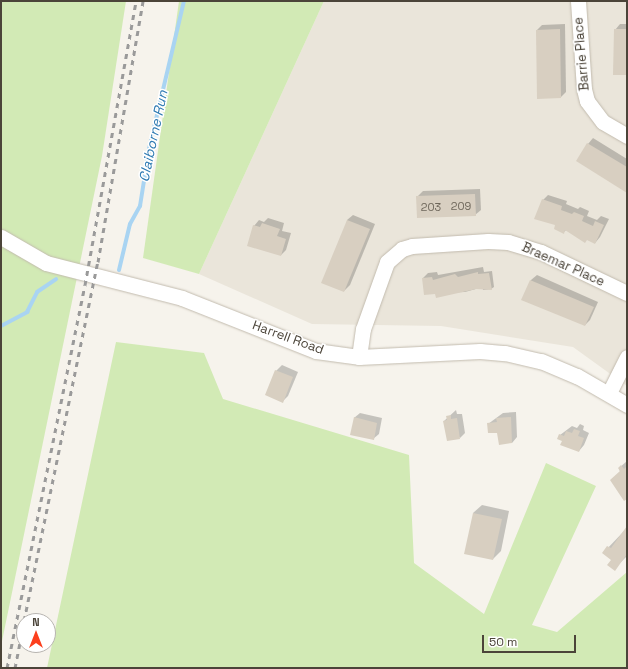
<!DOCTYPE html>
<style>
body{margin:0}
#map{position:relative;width:628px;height:669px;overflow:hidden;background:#f6f3ec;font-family:"Space Grotesk",sans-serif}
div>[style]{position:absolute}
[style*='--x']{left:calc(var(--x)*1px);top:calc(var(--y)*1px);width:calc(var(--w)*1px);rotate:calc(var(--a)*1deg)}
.residential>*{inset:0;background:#eae5da}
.green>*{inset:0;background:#d2eab5}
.shadow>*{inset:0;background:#0003}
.stream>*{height:4px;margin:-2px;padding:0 2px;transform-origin:2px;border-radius:2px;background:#a9d4f2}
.building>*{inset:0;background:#d8cfc1}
.roads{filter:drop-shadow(0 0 1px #c2bbae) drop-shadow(0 0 1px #c2bbae)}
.minor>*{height:15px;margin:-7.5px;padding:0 7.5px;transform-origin:7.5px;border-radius:7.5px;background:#fff}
.rail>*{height:3px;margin-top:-1.5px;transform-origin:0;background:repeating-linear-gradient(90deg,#9a9a9a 0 5px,transparent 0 10px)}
span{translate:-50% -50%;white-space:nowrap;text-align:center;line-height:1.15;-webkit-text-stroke:3px #fff;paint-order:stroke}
.number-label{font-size:11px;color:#6e675b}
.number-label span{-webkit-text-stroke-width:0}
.street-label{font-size:13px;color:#4b4439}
.water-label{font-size:14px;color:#2e7ab2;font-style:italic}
.frame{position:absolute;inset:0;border:2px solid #4b4439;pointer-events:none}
.north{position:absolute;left:16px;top:613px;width:40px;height:40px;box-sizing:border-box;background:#fff;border:1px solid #b7b4b0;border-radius:50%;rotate:0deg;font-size:11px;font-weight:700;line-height:16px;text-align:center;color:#4b4439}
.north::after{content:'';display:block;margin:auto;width:14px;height:18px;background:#fc3f1d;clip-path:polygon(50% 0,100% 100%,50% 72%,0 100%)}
.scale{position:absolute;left:482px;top:635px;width:94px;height:18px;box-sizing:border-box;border:2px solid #4b4439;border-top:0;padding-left:5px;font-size:12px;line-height:14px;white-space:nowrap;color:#4b4439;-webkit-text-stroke:3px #fff;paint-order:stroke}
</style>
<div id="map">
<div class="residential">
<i style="clip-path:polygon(324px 1px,627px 1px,627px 386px,573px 347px,441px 326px,312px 324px,199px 274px)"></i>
</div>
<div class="green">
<i style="clip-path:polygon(1px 1px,126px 1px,102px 156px,1px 646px)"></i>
<i style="clip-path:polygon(179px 1px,324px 1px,199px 274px,143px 258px)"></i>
<i style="clip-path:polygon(116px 342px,204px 353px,223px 399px,409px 455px,414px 563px,484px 614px,546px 463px,596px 486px,532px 625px,557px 632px,627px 572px,627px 668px,47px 668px)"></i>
</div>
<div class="shadow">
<i style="clip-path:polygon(565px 24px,566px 92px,561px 97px,537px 30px,542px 25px)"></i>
<i style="clip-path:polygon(620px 24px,627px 24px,627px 74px,615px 30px)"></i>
<i style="clip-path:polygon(593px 138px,627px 159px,627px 192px,588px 144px)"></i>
<i style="clip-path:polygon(480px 189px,481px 210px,475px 215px,418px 196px,423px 191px)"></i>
<i style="clip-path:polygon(548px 195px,567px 201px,566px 204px,578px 209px,580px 207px,589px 211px,587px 216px,597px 220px,601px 216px,609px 219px,600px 237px,595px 243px,566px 230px,564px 232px,543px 200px)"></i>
<i style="clip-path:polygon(353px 215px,375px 224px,350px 285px,344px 291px,347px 220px)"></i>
<i style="clip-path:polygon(268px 218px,284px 223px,282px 231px,291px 233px,286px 250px,281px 255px,254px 226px,259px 220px,264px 222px)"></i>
<i style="clip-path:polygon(483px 267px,484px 272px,492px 271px,494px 287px,491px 289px,483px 290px,483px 287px,465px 292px,436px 293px,423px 278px,428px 273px,437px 272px,438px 275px)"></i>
<i style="clip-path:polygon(537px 275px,598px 302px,590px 320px,585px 325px,523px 300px,531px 280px)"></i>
<i style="clip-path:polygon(282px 365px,298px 372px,288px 396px,282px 402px,276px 371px)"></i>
<i style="clip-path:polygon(456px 410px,457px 414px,462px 414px,465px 433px,460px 438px,444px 421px)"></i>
<i style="clip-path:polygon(516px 412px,517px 437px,512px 443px,500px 443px,498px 432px,488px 424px,503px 413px)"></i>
<i style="clip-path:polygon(360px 413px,382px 418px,379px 434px,373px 439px,354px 418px)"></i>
<i style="clip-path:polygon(580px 424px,584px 426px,583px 430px,589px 433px,584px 445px,579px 451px,560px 435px,572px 426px,577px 428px)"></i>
<i style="clip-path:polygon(627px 461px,627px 497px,619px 468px)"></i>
<i style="clip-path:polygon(482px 505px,509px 511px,501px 551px,493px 559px,473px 513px)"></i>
<i style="clip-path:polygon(627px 528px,627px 556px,614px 569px,613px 559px,603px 553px)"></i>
</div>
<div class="stream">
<i style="--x:119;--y:270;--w:47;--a:-76.6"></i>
<i style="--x:130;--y:224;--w:21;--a:-61"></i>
<i style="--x:140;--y:206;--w:58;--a:-81"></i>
<i style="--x:149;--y:149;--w:152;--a:-76.7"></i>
<i style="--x:1;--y:326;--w:30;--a:-28"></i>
<i style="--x:27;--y:312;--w:22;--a:-63"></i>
<i style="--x:37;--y:292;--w:23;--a:-34"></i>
</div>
<div class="building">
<i style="clip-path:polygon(560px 29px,561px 98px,537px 99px,536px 30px)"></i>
<i style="clip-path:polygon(614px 29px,627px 29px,627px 75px,613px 75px)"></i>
<i style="clip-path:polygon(587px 143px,627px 167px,627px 193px,576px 161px)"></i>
<i style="clip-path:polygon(475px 194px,476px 216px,417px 218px,416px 196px)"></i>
<i style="clip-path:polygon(542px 199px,562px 206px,561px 210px,572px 214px,574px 212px,584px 216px,582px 221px,593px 226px,595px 221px,604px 225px,595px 244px,587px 240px,585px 243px,565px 230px,564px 234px,554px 229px,555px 225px,534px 219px)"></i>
<i style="clip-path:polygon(347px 220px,370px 229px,344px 292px,321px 283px)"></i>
<i style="clip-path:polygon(262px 223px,280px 229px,277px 236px,286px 239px,281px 256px,247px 246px,253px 225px,260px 227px)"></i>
<i style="clip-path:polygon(478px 272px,478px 274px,489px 273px,492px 290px,476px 289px,436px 298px,435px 294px,424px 295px,422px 278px,432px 277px,433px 280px,455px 274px,458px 277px)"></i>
<i style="clip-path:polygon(530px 280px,594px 307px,585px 326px,521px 300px)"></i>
<i style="clip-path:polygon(275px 370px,293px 377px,283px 403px,265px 395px)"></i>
<i style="clip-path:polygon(451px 415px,451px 419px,457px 418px,460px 439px,447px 441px,443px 421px,447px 420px,446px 416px)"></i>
<i style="clip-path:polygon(354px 417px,377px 423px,374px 440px,350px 435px)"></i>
<i style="clip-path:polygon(511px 417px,512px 443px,499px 445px,497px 433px,488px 433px,487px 423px,497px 422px,496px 418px)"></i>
<i style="clip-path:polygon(574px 429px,580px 431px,578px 436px,584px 438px,579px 452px,560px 445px,562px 441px,557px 439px,559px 434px,564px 436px,566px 431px,572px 433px)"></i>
<i style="clip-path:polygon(621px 465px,624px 469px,627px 466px,627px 499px,624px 501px,610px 480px,620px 471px,618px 468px)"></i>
<i style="clip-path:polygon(473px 513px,502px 519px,493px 560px,464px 554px)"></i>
<i style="clip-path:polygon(627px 526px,627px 554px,615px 571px,607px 565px,611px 560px,602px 553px,607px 546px,611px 548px)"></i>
</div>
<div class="roads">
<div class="minor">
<i style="--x:578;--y:1;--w:88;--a:86.1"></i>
<i style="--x:584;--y:89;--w:12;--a:76"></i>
<i style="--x:587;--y:101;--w:26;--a:53"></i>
<i style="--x:603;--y:122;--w:28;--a:30"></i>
<i style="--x:1;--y:237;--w:52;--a:30"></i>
<i style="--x:46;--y:263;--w:140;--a:14.4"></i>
<i style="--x:182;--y:298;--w:144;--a:21.6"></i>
<i style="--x:316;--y:351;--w:43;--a:7.9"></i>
<i style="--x:359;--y:357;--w:121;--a:-2.8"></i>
<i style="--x:480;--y:351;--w:25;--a:5"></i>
<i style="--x:505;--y:353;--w:37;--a:13"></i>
<i style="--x:541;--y:361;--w:39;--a:23"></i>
<i style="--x:577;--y:376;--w:58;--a:30.1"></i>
<i style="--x:359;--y:357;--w:28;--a:-82"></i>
<i style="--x:363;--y:329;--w:71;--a:-70.3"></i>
<i style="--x:387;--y:262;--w:20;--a:-41"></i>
<i style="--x:402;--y:249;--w:10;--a:-17"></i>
<i style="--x:412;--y:246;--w:76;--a:-3.8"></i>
<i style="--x:488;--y:241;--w:20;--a:3"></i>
<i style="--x:508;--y:242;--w:34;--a:17"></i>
<i style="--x:541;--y:252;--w:95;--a:25.5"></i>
<i style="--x:609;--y:393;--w:40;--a:-63.4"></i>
</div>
</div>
<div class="rail">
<i style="--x:24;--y:621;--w:367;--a:-78.4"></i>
<i style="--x:98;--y:262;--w:265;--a:-80.2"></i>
<i style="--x:7;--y:668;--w:391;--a:-78.5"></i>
<i style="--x:85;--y:285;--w:289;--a:-79.8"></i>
<i style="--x:15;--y:668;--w:47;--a:-78.9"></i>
</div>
<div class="number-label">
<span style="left:461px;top:206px">209</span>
<span style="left:431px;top:207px">203</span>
</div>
<div class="street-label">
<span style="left:582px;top:54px;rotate:-95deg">Barrie Place</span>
<span style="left:563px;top:265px;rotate:24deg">Braemar Place</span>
<span style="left:288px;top:338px;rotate:20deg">Harrell Road</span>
</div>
<div class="water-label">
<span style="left:153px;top:136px;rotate:-78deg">Claiborne Run</span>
</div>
<div class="frame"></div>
<div class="north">N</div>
<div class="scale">50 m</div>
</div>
